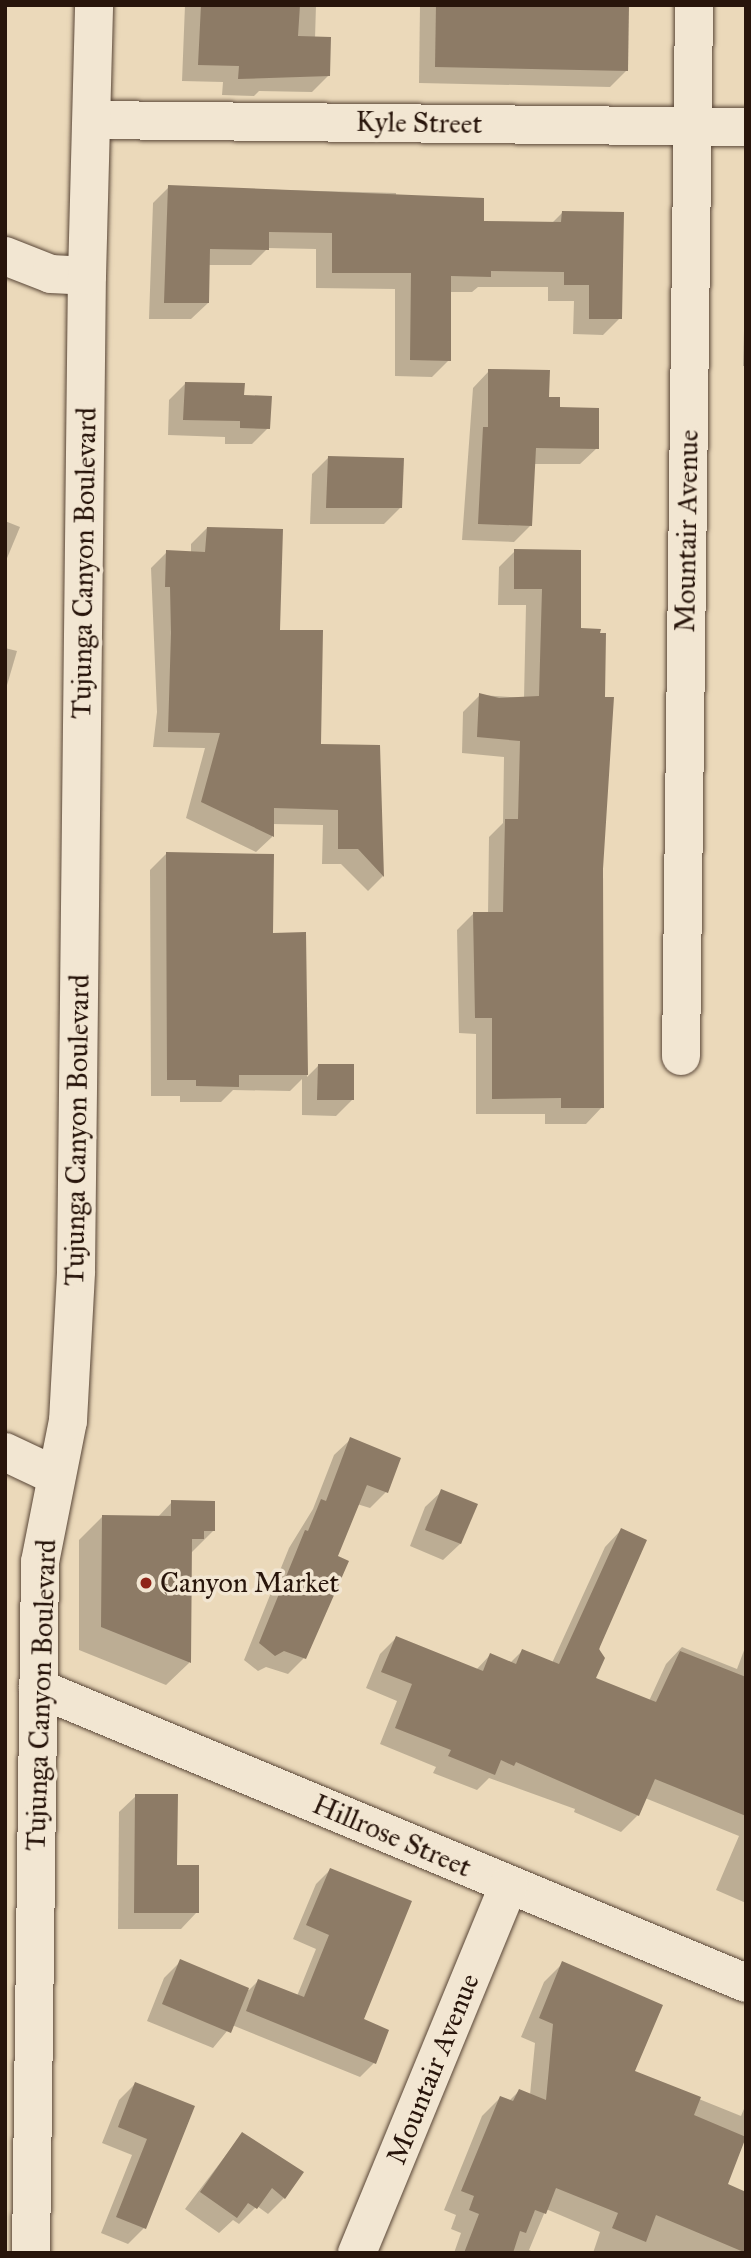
<!DOCTYPE html>
<style>
body{margin:0}
#map{position:relative;width:751px;height:2258px;overflow:hidden;background:#ebd9ba;font-family:"IM FELL Great Primer",serif}
div>[style]{position:absolute}
[style*='--x']{left:calc(var(--x)*1px);top:calc(var(--y)*1px);width:calc(var(--w)*1px);rotate:calc(var(--a)*1deg)}
.shadow>*{inset:0;background:#0003}
.building>*{inset:0;background:#8d7b66}
.roads{filter:drop-shadow(0 0 2px #594637) drop-shadow(0 0 2px #594637)}
.minor>*{height:38px;margin:-19px;padding:0 19px;transform-origin:19px;border-radius:19px;background:#f2e6d2}
.dots>*{width:19px;height:19px;translate:-50% -50%;box-sizing:border-box;border:4px solid #f2e6d2;border-radius:50%}
span{translate:-50% -50%;white-space:nowrap;text-align:center;line-height:1.15;-webkit-text-stroke:7px #f2e6d2;paint-order:stroke}
.street-label{font-size:28px;color:#28150b}
.poi-label{font-size:28px;color:#28150b}
.left{translate:0 -50%;text-align:left}
.frame{position:absolute;inset:0;border:7px solid #28150b;pointer-events:none}
</style>
<div id="map">
<div class="shadow">
<i style="clip-path:polygon(185px 5px,316px 5px,315px 39px,328px 76px,312px 92px,259px 91px,254px 96px,222px 95px,223px 82px,182px 81px)"></i>
<i style="clip-path:polygon(420px 5px,627px 5px,627px 70px,610px 87px,419px 83px)"></i>
<i style="clip-path:polygon(169px 187px,396px 193px,396px 198px,482px 222px,552px 223px,562px 213px,620px 318px,603px 335px,573px 334px,574px 301px,548px 301px,548px 287px,478px 287px,472px 292px,449px 292px,449px 360px,432px 377px,395px 376px,395px 289px,316px 288px,316px 249px,268px 248px,251px 265px,208px 265px,208px 303px,191px 319px,149px 319px,153px 203px)"></i>
<i style="clip-path:polygon(746px 258px,746px 366px,743px 366px)"></i>
<i style="clip-path:polygon(489px 371px,548px 399px,597px 448px,580px 464px,533px 464px,530px 526px,514px 542px,462px 540px,473px 388px)"></i>
<i style="clip-path:polygon(185px 384px,243px 397px,268px 428px,252px 444px,225px 444px,225px 437px,168px 435px,169px 400px)"></i>
<i style="clip-path:polygon(328px 458px,401px 507px,384px 524px,310px 524px,312px 474px)"></i>
<i style="clip-path:polygon(5px 521px,20px 527px,5px 563px)"></i>
<i style="clip-path:polygon(207px 528px,278px 632px,320px 746px,378px 747px,383px 876px,368px 891px,341px 864px,322px 864px,323px 825px,272px 824px,272px 837px,256px 852px,186px 818px,205px 748px,153px 747px,157px 712px,151px 568px,167px 552px,191px 553px,191px 544px)"></i>
<i style="clip-path:polygon(515px 551px,579px 630px,601px 869px,602px 1107px,586px 1124px,545px 1124px,545px 1114px,476px 1114px,476px 1034px,459px 1033px,457px 930px,473px 914px,488px 914px,489px 837px,503px 823px,504px 757px,462px 753px,463px 712px,480px 695px,524px 698px,526px 605px,498px 605px,499px 567px)"></i>
<i style="clip-path:polygon(5px 648px,17px 651px,5px 692px)"></i>
<i style="clip-path:polygon(166px 854px,271px 935px,304px 934px,307px 1077px,318px 1066px,353px 1099px,336px 1116px,302px 1115px,302px 1079px,290px 1091px,233px 1090px,221px 1102px,180px 1102px,180px 1096px,151px 1096px,150px 870px)"></i>
<i style="clip-path:polygon(351px 1439px,386px 1492px,370px 1508px,357px 1504px,336px 1557px,347px 1562px,304px 1658px,288px 1674px,266px 1667px,258px 1671px,244px 1660px,289px 1548px,313px 1509px,334px 1455px)"></i>
<i style="clip-path:polygon(442px 1491px,475px 1505px,460px 1544px,443px 1560px,410px 1546px,425px 1507px)"></i>
<i style="clip-path:polygon(172px 1502px,213px 1531px,190px 1554px,189px 1663px,166px 1685px,79px 1650px,79px 1540px,102px 1517px,157px 1518px)"></i>
<i style="clip-path:polygon(621px 1530px,594px 1679px,649px 1701px,666px 1664px,682px 1647px,737px 1669px,746px 1645px,746px 1903px,716px 1890px,739px 1836px,645px 1798px,638px 1815px,621px 1832px,574px 1812px,575px 1809px,489px 1778px,477px 1790px,433px 1773px,436px 1767px,380px 1744px,397px 1701px,366px 1688px,380px 1654px,396px 1638px,476px 1670px,490px 1655px,510px 1663px,522px 1651px,552px 1663px,605px 1547px)"></i>
<i style="clip-path:polygon(136px 1796px,197px 1912px,181px 1929px,118px 1929px,119px 1812px)"></i>
<i style="clip-path:polygon(330px 1870px,374px 2063px,360px 2077px,232px 2025px,213px 2048px,147px 2021px,164px 1978px,181px 1961px,249px 1990px,258px 1981px,297px 1996px,316px 1949px,293px 1939px,316px 1884px)"></i>
<i style="clip-path:polygon(563px 1963px,632px 2072px,741px 2116px,746px 2104px,746px 2136px,726px 2185px,746px 2253px,593px 2253px,600px 2232px,546px 2209px,529px 2250px,536px 2253px,454px 2253px,461px 2233px,451px 2229px,456px 2215px,444px 2210px,482px 2116px,500px 2098px,509px 2101px,519px 2091px,530px 2095px,535px 2043px,521px 2037px,544px 1982px)"></i>
<i style="clip-path:polygon(135px 2084px,193px 2107px,144px 2228px,128px 2244px,101px 2233px,132px 2155px,102px 2143px,119px 2100px)"></i>
<i style="clip-path:polygon(242px 2134px,284px 2198px,268px 2214px,257px 2206px,239px 2224px,233px 2220px,219px 2233px,185px 2209px)"></i>
</div>
<div class="building">
<i style="clip-path:polygon(201px 5px,300px 5px,298px 36px,331px 37px,330px 76px,238px 79px,239px 66px,198px 65px)"></i>
<i style="clip-path:polygon(436px 5px,629px 5px,628px 71px,435px 67px)"></i>
<i style="clip-path:polygon(168px 185px,484px 198px,484px 221px,561px 222px,562px 211px,624px 212px,622px 319px,589px 319px,589px 285px,564px 285px,564px 272px,491px 271px,491px 277px,451px 276px,451px 361px,410px 360px,411px 273px,332px 273px,332px 233px,269px 232px,269px 250px,210px 249px,209px 303px,164px 303px)"></i>
<i style="clip-path:polygon(488px 369px,550px 370px,549px 397px,560px 397px,560px 407px,599px 408px,599px 449px,536px 448px,532px 526px,478px 524px,483px 427px,488px 427px)"></i>
<i style="clip-path:polygon(185px 382px,245px 383px,244px 395px,272px 396px,270px 429px,240px 428px,240px 421px,183px 420px)"></i>
<i style="clip-path:polygon(328px 456px,404px 458px,402px 508px,326px 508px)"></i>
<i style="clip-path:polygon(207px 527px,283px 529px,280px 630px,323px 630px,321px 744px,380px 745px,384px 877px,358px 849px,338px 849px,338px 810px,274px 808px,274px 837px,201px 802px,220px 733px,168px 732px,171px 633px,170px 587px,165px 587px,166px 550px,205px 552px)"></i>
<i style="clip-path:polygon(514px 549px,581px 550px,581px 628px,601px 629px,600px 633px,606px 633px,605px 697px,614px 697px,603px 869px,604px 1108px,561px 1108px,561px 1098px,492px 1099px,492px 1018px,475px 1018px,473px 912px,503px 912px,505px 819px,518px 819px,520px 741px,477px 737px,479px 693px,499px 698px,539px 696px,542px 589px,514px 589px)"></i>
<i style="clip-path:polygon(166px 852px,274px 854px,273px 933px,306px 932px,308px 1075px,239px 1075px,239px 1087px,196px 1086px,196px 1080px,167px 1080px)"></i>
<i style="clip-path:polygon(318px 1064px,354px 1064px,354px 1100px,317px 1100px)"></i>
<i style="clip-path:polygon(350px 1437px,401px 1458px,388px 1493px,367px 1485px,338px 1556px,349px 1561px,306px 1659px,284px 1651px,275px 1656px,259px 1643px,305px 1530px,308px 1531px,321px 1499px,326px 1501px)"></i>
<i style="clip-path:polygon(441px 1489px,478px 1504px,461px 1544px,425px 1530px)"></i>
<i style="clip-path:polygon(171px 1500px,215px 1501px,215px 1531px,204px 1531px,204px 1539px,192px 1539px,191px 1663px,101px 1627px,102px 1515px,171px 1516px)"></i>
<i style="clip-path:polygon(621px 1528px,647px 1540px,599px 1649px,605px 1658px,596px 1678px,656px 1702px,680px 1651px,746px 1677px,746px 1816px,655px 1779px,639px 1816px,516px 1762px,514px 1766px,501px 1760px,495px 1775px,448px 1756px,451px 1750px,395px 1728px,412px 1684px,381px 1672px,396px 1636px,483px 1671px,490px 1653px,516px 1664px,522px 1649px,559px 1664px)"></i>
<i style="clip-path:polygon(135px 1794px,178px 1794px,177px 1865px,199px 1865px,199px 1913px,134px 1913px)"></i>
<i style="clip-path:polygon(330px 1868px,412px 1901px,364px 2019px,389px 2030px,376px 2064px,246px 2011px,258px 1979px,304px 1997px,329px 1935px,306px 1925px)"></i>
<i style="clip-path:polygon(180px 1959px,249px 1988px,231px 2033px,162px 2004px)"></i>
<i style="clip-path:polygon(562px 1961px,663px 2005px,635px 2071px,701px 2097px,694px 2115px,746px 2137px,728px 2184px,746px 2192px,746px 2253px,656px 2215px,646px 2242px,612px 2228px,618px 2213px,556px 2188px,546px 2214px,535px 2210px,526px 2233px,520px 2231px,513px 2253px,464px 2253px,479px 2214px,469px 2210px,474px 2196px,461px 2191px,500px 2096px,513px 2101px,519px 2089px,546px 2100px,553px 2024px,539px 2018px)"></i>
<i style="clip-path:polygon(135px 2082px,195px 2106px,146px 2229px,116px 2217px,147px 2139px,118px 2127px)"></i>
<i style="clip-path:polygon(242px 2132px,304px 2172px,285px 2199px,272px 2188px,257px 2209px,248px 2203px,237px 2218px,200px 2192px)"></i>
</div>
<div class="roads">
<div class="minor">
<i style="--x:92;--y:120;--w:654;--a:0.61"></i>
<i style="--x:5;--y:256;--w:49;--a:21.4"></i>
<i style="--x:51;--y:274;--w:36;--a:3"></i>
<i style="--x:681;--y:1056;--w:1051;--a:-89.29"></i>
<i style="--x:5;--y:1452;--w:56;--a:25.2"></i>
<i style="--x:38;--y:1688;--w:767;--a:22.62"></i>
<i style="--x:31;--y:2253;--w:691;--a:-89.25"></i>
<i style="--x:40;--y:1562;--w:144;--a:-78.8"></i>
<i style="--x:68;--y:1421;--w:150;--a:-86.9"></i>
<i style="--x:76;--y:1271;--w:995;--a:-89.37"></i>
<i style="--x:87;--y:276;--w:271;--a:-88.5"></i>
<i style="--x:357;--y:2253;--w:398;--a:-67.6"></i>
</div>
</div>
<div class="dots">
<i style="left:146px;top:1583px;background:#8f2418"></i>
</div>
<div class="street-label">
<span style="left:419px;top:123px;rotate:1deg">Kyle Street</span>
<span style="left:687px;top:531px;rotate:-89deg">Mountair Avenue</span>
<span style="left:84px;top:563px;rotate:-89deg">Tujunga Canyon Boulevard</span>
<span style="left:77px;top:1130px;rotate:-89deg">Tujunga Canyon Boulevard</span>
<span style="left:41px;top:1695px;rotate:-88deg">Tujunga Canyon Boulevard</span>
<span style="left:392px;top:1836px;rotate:23deg">Hillrose Street</span>
<span style="left:433px;top:2069px;rotate:-68deg">Mountair Avenue</span>
</div>
<div class="poi-label">
<span class="left" style="left:160px;top:1583px">Canyon Market</span>
</div>
<div class="frame"></div>
</div>
